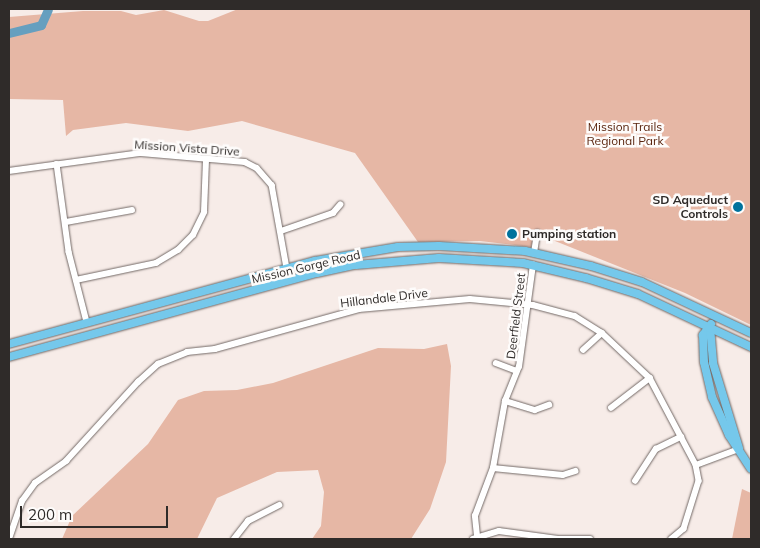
<!DOCTYPE html>
<style>
body{margin:0}
#map{position:relative;width:760px;height:548px;overflow:hidden;background:#f7ece8;font-family:Mulish,sans-serif}
div>[style]{position:absolute}
[style*='--x']{left:calc(var(--x)*1px);top:calc(var(--y)*1px);width:calc(var(--w)*1px);rotate:calc(var(--a)*1deg)}
.green>*{inset:0;background:#e6b7a5}
.river>*{height:9px;margin:-4.5px;padding:0 4.5px;transform-origin:4.5px;border-radius:4.5px;background:#669fbf}
.roads{filter:drop-shadow(0 0 1px #736966) drop-shadow(0 0 1px #736966)}
.minor>*{height:5.5px;margin:-2.75px;padding:0 2.75px;transform-origin:2.75px;border-radius:2.75px;background:#fff}
.major>*{height:8px;margin:-4px;padding:0 4px;transform-origin:4px;border-radius:4px;background:#75c8eb}
.dots>*{width:14px;height:14px;translate:-50% -50%;box-sizing:border-box;border:2px solid #fefcfb;border-radius:50%}
span{translate:-50% -50%;white-space:nowrap;text-align:center;line-height:1.15;-webkit-text-stroke:5px #fefcfb;paint-order:stroke}
.park-label{font-size:12px;color:#59240e}
.street-label{font-size:12px;color:#2f2b29}
.poi-label{font-size:12px;color:#2f2b29;font-weight:700}
.right{translate:-100% -50%;text-align:right}
.left{translate:0 -50%;text-align:left}
.frame{position:absolute;inset:0;border:10px solid #2f2b29;pointer-events:none}
.scale{position:absolute;left:20px;top:506px;width:148px;height:22px;box-sizing:border-box;border:2px solid #2f2b29;border-top:0;padding-left:6px;font-size:15px;line-height:18px;white-space:nowrap;color:#2f2b29;-webkit-text-stroke:4px #fefcfb;paint-order:stroke}
</style>
<div id="map">
<div class="green">
<i style="clip-path:polygon(238px 9px,751px 9px,751px 325px,685px 293px,535px 233px,531px 247px,480px 241px,418px 242px,355px 153px,242px 121px,188px 131px,126px 123px,73px 130px,66px 136px,63px 100px,9px 99px,9px 17px,83px 11px,121px 11px,136px 15px,164px 10px,199px 21px,208px 21px)"></i>
<i style="clip-path:polygon(447px 344px,451px 366px,446px 462px,430px 509px,411px 539px,312px 539px,321px 526px,324px 492px,318px 470px,277px 472px,217px 498px,197px 539px,62px 539px,72px 516px,148px 444px,178px 400px,204px 391px,237px 390px,273px 383px,378px 348px,424px 349px)"></i>
<i style="clip-path:polygon(742px 489px,751px 493px,751px 539px,732px 539px)"></i>
</div>
<div class="river">
<i style="--x:9;--y:33;--w:33;--a:-14"></i>
<i style="--x:41;--y:25;--w:17;--a:-66"></i>
</div>
<div class="roads">
<div class="minor">
<i style="--x:57;--y:164;--w:89;--a:82.2"></i>
<i style="--x:69;--y:252;--w:72;--a:75.6"></i>
<i style="--x:9;--y:171;--w:133;--a:-7.8"></i>
<i style="--x:141;--y:153;--w:104;--a:4.9"></i>
<i style="--x:245;--y:162;--w:13;--a:27"></i>
<i style="--x:257;--y:168;--w:23;--a:49"></i>
<i style="--x:272;--y:185;--w:84;--a:79.8"></i>
<i style="--x:66;--y:222;--w:67;--a:-10.3"></i>
<i style="--x:281;--y:231;--w:55;--a:-19.1"></i>
<i style="--x:333;--y:213;--w:11;--a:-49"></i>
<i style="--x:534;--y:253;--w:20;--a:-81"></i>
<i style="--x:76;--y:280;--w:82;--a:-12"></i>
<i style="--x:156;--y:263;--w:26;--a:-31"></i>
<i style="--x:178;--y:250;--w:21;--a:-45"></i>
<i style="--x:193;--y:235;--w:25;--a:-64"></i>
<i style="--x:204;--y:212;--w:51;--a:-87.8"></i>
<i style="--x:583;--y:350;--w:25;--a:-42"></i>
<i style="--x:496;--y:363;--w:22;--a:21"></i>
<i style="--x:505;--y:401;--w:31;--a:17"></i>
<i style="--x:535;--y:410;--w:15;--a:-20"></i>
<i style="--x:611;--y:408;--w:49;--a:-37.6"></i>
<i style="--x:696;--y:465;--w:46;--a:-20.4"></i>
<i style="--x:493;--y:468;--w:70;--a:5.7"></i>
<i style="--x:563;--y:475;--w:13;--a:-18"></i>
<i style="--x:635;--y:481;--w:38;--a:-57"></i>
<i style="--x:656;--y:449;--w:28;--a:-26"></i>
<i style="--x:477;--y:536;--w:20;--a:-96"></i>
<i style="--x:475;--y:516;--w:51;--a:-69.4"></i>
<i style="--x:493;--y:468;--w:68;--a:-79.8"></i>
<i style="--x:505;--y:401;--w:37;--a:-68"></i>
<i style="--x:519;--y:367;--w:103;--a:-82.2"></i>
<i style="--x:9;--y:539;--w:40;--a:-71.1"></i>
<i style="--x:22;--y:501;--w:22;--a:-54"></i>
<i style="--x:35;--y:483;--w:38;--a:-35"></i>
<i style="--x:66;--y:461;--w:107;--a:-47.7"></i>
<i style="--x:138;--y:382;--w:27;--a:-42"></i>
<i style="--x:158;--y:364;--w:31;--a:-22"></i>
<i style="--x:187;--y:352;--w:28;--a:-6"></i>
<i style="--x:215;--y:349;--w:149;--a:-15.5"></i>
<i style="--x:359;--y:309;--w:111;--a:-5.1"></i>
<i style="--x:470;--y:299;--w:63;--a:5.4"></i>
<i style="--x:533;--y:305;--w:43;--a:14.7"></i>
<i style="--x:575;--y:316;--w:32;--a:32"></i>
<i style="--x:602;--y:333;--w:66;--a:43.2"></i>
<i style="--x:650;--y:378;--w:98;--a:62.1"></i>
<i style="--x:696;--y:465;--w:16;--a:79"></i>
<i style="--x:699;--y:481;--w:50;--a:107.4"></i>
<i style="--x:684;--y:529;--w:16;--a:140"></i>
<i style="--x:234;--y:539;--w:23;--a:-52"></i>
<i style="--x:248;--y:521;--w:35;--a:-27"></i>
<i style="--x:473;--y:539;--w:27;--a:-17"></i>
<i style="--x:499;--y:531;--w:61;--a:7.6"></i>
<i style="--x:559;--y:539;--w:31;--a:0"></i>
</div>
<div class="major">
<i style="--x:711;--y:324;--w:14;--a:126"></i>
<i style="--x:703;--y:335;--w:27;--a:88"></i>
<i style="--x:704;--y:362;--w:36;--a:77"></i>
<i style="--x:712;--y:397;--w:42;--a:65.9"></i>
<i style="--x:729;--y:435;--w:40;--a:57.1"></i>
<i style="--x:710;--y:327;--w:36;--a:85"></i>
<i style="--x:713;--y:363;--w:89;--a:73"></i>
<i style="--x:9;--y:344;--w:317;--a:-15.2"></i>
<i style="--x:315;--y:261;--w:84;--a:-9.6"></i>
<i style="--x:398;--y:247;--w:41;--a:-1.4"></i>
<i style="--x:439;--y:246;--w:86;--a:3.3"></i>
<i style="--x:525;--y:251;--w:68;--a:12.8"></i>
<i style="--x:591;--y:266;--w:53;--a:17.4"></i>
<i style="--x:642;--y:282;--w:120;--a:25.1"></i>
<i style="--x:9;--y:357;--w:319;--a:-15.3"></i>
<i style="--x:317;--y:273;--w:40;--a:-12"></i>
<i style="--x:356;--y:265;--w:83;--a:-4.8"></i>
<i style="--x:439;--y:258;--w:84;--a:3.4"></i>
<i style="--x:523;--y:263;--w:65;--a:13.4"></i>
<i style="--x:586;--y:278;--w:54;--a:17.1"></i>
<i style="--x:638;--y:294;--w:125;--a:25.1"></i>
</div>
</div>
<div class="dots">
<i style="left:738px;top:207px;background:#00729d"></i>
<i style="left:512px;top:234px;background:#00729d"></i>
</div>
<div class="park-label">
<span style="left:625px;top:134px">Mission Trails<br>Regional Park</span>
</div>
<div class="street-label">
<span style="left:187px;top:148px;rotate:4deg">Mission Vista Drive</span>
<span style="left:306px;top:267px;rotate:-13deg">Mission Gorge Road</span>
<span style="left:384px;top:298px;rotate:-7deg">Hillandale Drive</span>
<span style="left:516px;top:316px;rotate:-83deg">Deerfield Street</span>
</div>
<div class="poi-label">
<span class="right" style="left:728px;top:207px">SD Aqueduct<br>Controls</span>
<span class="left" style="left:522px;top:234px">Pumping station</span>
</div>
<div class="frame"></div>
<div class="scale">200 m</div>
</div>
